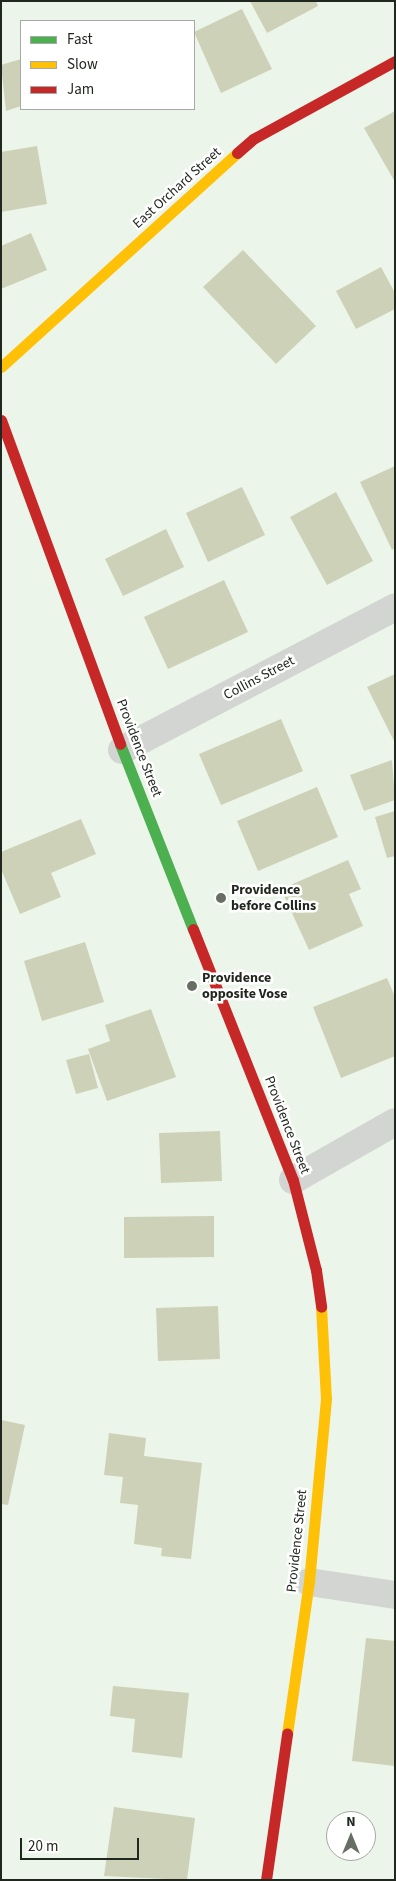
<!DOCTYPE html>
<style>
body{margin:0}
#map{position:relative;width:396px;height:1881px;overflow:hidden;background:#ecf5e9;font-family:"Source Sans 3",sans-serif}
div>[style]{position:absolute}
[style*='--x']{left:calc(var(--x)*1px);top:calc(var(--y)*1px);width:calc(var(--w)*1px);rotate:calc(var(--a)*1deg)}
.building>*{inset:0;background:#cdd1b7}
.street>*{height:28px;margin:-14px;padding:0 14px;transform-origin:14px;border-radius:14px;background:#d2d5d1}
.fast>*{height:11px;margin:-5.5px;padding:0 5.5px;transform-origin:5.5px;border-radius:5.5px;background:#4caf50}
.slow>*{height:11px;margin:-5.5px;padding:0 5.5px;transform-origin:5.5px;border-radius:5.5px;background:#ffc107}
.jam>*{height:11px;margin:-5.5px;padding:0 5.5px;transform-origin:5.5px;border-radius:5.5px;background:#c62828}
.dots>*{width:14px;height:14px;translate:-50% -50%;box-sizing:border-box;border:2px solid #fff;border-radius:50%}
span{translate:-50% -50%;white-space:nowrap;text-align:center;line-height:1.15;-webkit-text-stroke:5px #fff;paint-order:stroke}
.street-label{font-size:14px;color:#20271e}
.poi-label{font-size:14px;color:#20271e;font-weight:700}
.left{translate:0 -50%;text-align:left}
.frame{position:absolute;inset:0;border:2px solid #20271e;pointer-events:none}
.legend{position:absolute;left:20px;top:20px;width:175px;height:90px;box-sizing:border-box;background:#fff;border:1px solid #a6a9a5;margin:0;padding:6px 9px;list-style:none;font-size:15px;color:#20271e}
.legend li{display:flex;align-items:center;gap:10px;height:25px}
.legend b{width:25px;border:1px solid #a6a9a5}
.north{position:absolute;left:326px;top:1811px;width:50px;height:50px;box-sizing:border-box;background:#fff;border:1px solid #a6a9a5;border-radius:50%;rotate:0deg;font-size:14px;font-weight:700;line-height:20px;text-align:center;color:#20271e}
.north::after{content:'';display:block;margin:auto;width:18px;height:22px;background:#676f65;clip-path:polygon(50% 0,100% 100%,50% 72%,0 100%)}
.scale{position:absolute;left:20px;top:1838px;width:119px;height:22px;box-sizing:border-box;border:2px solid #20271e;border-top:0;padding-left:6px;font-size:15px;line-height:18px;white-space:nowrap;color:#20271e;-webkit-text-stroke:4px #fff;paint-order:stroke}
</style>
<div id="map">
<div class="building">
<i style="clip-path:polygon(250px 1px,316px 1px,318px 6px,267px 33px)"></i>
<i style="clip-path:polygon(242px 9px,272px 69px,221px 93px,194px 32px)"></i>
<i style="clip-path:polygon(21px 59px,21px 106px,6px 111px,1px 65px)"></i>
<i style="clip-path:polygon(395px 111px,395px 182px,364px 128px)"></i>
<i style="clip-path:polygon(37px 146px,47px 204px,1px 212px,1px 152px)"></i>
<i style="clip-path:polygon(31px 233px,47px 270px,1px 289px,1px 246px)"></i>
<i style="clip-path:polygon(243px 250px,316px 326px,276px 364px,203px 287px)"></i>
<i style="clip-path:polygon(381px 267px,395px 293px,395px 309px,356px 329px,336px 291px)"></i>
<i style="clip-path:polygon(395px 466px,395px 548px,392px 550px,360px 482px)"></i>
<i style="clip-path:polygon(242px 487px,265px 535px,208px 562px,186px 513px)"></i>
<i style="clip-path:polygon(336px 492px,373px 561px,327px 585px,290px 517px)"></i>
<i style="clip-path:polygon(166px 529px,184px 567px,123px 596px,105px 559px)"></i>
<i style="clip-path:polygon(224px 580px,248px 632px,168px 669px,144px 617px)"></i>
<i style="clip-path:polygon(395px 674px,395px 743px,367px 687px)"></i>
<i style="clip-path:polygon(281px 719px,303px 771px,221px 805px,199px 754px)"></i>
<i style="clip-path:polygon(392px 760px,395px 800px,364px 811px,350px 775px)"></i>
<i style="clip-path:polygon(317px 787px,338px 837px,258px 871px,237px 821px)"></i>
<i style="clip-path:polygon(395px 811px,395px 856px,387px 858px,375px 817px)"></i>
<i style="clip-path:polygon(81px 819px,96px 854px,51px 873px,61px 897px,20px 914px,1px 869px,1px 852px)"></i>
<i style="clip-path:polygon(348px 860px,361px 889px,349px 894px,363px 926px,309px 950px,281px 889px)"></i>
<i style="clip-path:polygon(85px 942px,104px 1002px,42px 1021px,24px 961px)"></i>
<i style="clip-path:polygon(387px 978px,395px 997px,395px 1056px,341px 1078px,313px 1007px)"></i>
<i style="clip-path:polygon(151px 1009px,176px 1077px,107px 1101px,88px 1049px,110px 1041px,105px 1025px)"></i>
<i style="clip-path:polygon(89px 1054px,98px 1088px,76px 1094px,66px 1060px)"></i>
<i style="clip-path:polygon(220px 1131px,222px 1181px,161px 1183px,159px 1133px)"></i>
<i style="clip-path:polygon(214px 1216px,214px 1257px,124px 1258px,124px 1217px)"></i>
<i style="clip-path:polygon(218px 1306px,220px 1359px,158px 1361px,156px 1308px)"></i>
<i style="clip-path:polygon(1px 1420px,25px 1425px,8px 1505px,1px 1504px)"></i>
<i style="clip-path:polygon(109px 1433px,146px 1438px,144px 1456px,202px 1463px,191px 1559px,161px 1556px,162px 1548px,134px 1544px,138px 1505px,120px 1503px,123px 1477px,104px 1475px)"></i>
<i style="clip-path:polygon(366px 1638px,395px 1641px,395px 1766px,352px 1761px)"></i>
<i style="clip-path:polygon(113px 1686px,189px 1693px,182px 1758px,132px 1752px,135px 1719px,110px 1716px)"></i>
<i style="clip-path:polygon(114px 1807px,195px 1818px,187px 1880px,104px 1876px)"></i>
</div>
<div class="street">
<i style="--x:122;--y:750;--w:308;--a:-27.6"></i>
<i style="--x:293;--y:1180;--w:117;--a:-29.6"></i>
<i style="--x:309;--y:1582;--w:87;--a:8.6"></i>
</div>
<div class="fast">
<i style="--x:120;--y:744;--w:199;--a:68.5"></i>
</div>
<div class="slow">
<i style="--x:1;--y:367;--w:319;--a:-42.2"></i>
<i style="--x:287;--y:1734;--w:154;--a:-81.8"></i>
<i style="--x:309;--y:1582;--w:184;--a:-84.7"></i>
<i style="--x:326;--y:1399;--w:92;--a:-93.1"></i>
</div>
<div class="jam">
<i style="--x:237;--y:153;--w:21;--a:-41"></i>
<i style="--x:253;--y:139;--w:162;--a:-28.8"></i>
<i style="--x:1;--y:420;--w:345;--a:69.8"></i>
<i style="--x:193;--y:929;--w:270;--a:68.3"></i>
<i style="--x:293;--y:1180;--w:93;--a:75.7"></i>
<i style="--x:316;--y:1270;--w:37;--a:82"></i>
<i style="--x:266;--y:1880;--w:148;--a:-81.8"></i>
</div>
<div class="dots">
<i style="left:221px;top:898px;background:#676f65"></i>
<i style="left:192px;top:986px;background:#676f65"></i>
</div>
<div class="street-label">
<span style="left:177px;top:188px;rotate:-42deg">East Orchard Street</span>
<span style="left:259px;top:678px;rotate:-28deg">Collins Street</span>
<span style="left:139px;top:748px;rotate:69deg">Providence Street</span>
<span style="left:287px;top:1125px;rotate:69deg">Providence Street</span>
<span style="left:297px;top:1541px;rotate:-84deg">Providence Street</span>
</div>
<div class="poi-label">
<span class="left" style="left:231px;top:898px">Providence<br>before Collins</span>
<span class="left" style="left:202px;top:986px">Providence<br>opposite Vose</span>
</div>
<div class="frame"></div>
<ul class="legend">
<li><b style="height:6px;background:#4caf50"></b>Fast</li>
<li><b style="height:6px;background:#ffc107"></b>Slow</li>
<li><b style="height:6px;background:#c62828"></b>Jam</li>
</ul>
<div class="north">N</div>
<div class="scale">20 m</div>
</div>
